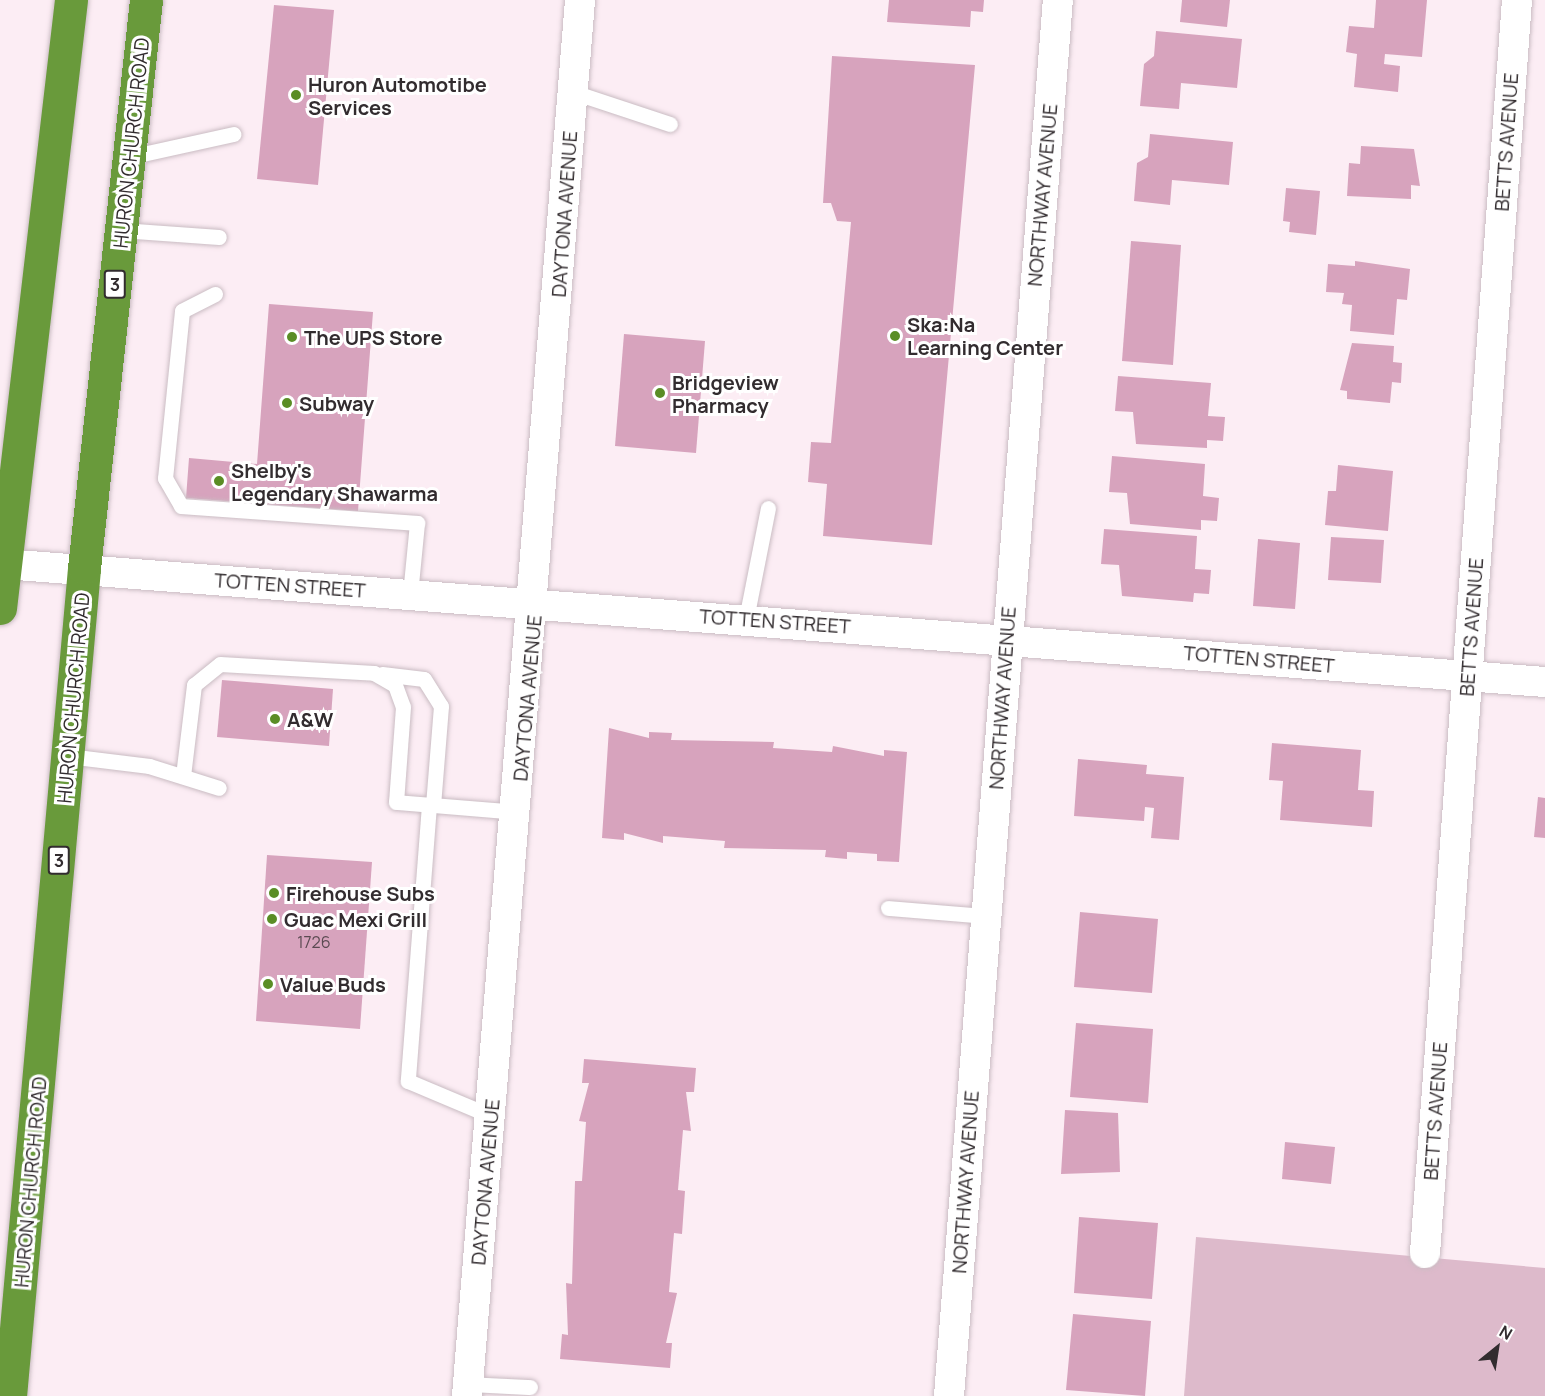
<!DOCTYPE html>
<style>
body{margin:0}
#map{position:relative;width:1545px;height:1396px;overflow:hidden;background:#fcedf4;font-family:Manrope,sans-serif}
div>[style]{position:absolute}
[style*='--x']{left:calc(var(--x)*1px);top:calc(var(--y)*1px);width:calc(var(--w)*1px);rotate:calc(var(--a)*1deg)}
.green>*{inset:0;background:#ddbacb}
.building>*{inset:0;background:#d7a3bd}
.roads{filter:drop-shadow(0 0 2px #cabcc3) drop-shadow(0 0 2px #cabcc3)}
.lane>*{height:15px;margin:-7.5px;padding:0 7.5px;transform-origin:7.5px;border-radius:7.5px;background:#fff}
.street>*{height:30px;margin:-15px;padding:0 15px;transform-origin:15px;border-radius:15px;background:#fff}
.highway>*{height:33px;margin:-16.5px;padding:0 16.5px;transform-origin:16.5px;border-radius:16.5px;background:#699a3b}
.dots>*{width:16px;height:16px;translate:-50% -50%;box-sizing:border-box;border:3px solid #fff;border-radius:50%}
span{translate:-50% -50%;white-space:nowrap;text-align:center;line-height:1.15;-webkit-text-stroke:6px #fff;paint-order:stroke}
.number-label{font-size:16px;color:#5b4a52}
.number-label span{-webkit-text-stroke-width:0}
.shield-label span{padding:2px 4px;background:#fff;border:2px solid;border-radius:4px;-webkit-text-stroke-width:0}
.shield-label{font-size:18px;color:#322c2f;font-weight:700}
.poi-label{font-size:20px;color:#322c2f;font-weight:700}
.left{translate:0 -50%;text-align:left}
.street-label{font-size:20px;color:#322c2f}
.north{position:absolute;left:1467px;top:1318px;width:60px;height:60px;-webkit-text-stroke:4px #fff;paint-order:stroke;rotate:30deg;font-size:16px;font-weight:700;line-height:24px;text-align:center;color:#322c2f}
.north::after{content:'';display:block;margin:auto;width:21px;height:27px;background:#322c2f;clip-path:polygon(50% 0,100% 100%,50% 72%,0 100%)}
</style>
<div id="map">
<div class="green">
<i style="clip-path:polygon(1196px 1237px,1545px 1268px,1545px 1396px,1184px 1396px)"></i>
</div>
<div class="building">
<i style="clip-path:polygon(889px 0,984px 0,983px 12px,971px 11px,970px 27px,887px 22px)"></i>
<i style="clip-path:polygon(1182px 0,1230px 0,1227px 27px,1180px 22px)"></i>
<i style="clip-path:polygon(1376px 0,1427px 0,1422px 57px,1385px 54px,1384px 64px,1400px 66px,1398px 92px,1354px 87px,1357px 54px,1346px 52px,1349px 26px,1374px 28px)"></i>
<i style="clip-path:polygon(274px 5px,334px 10px,318px 185px,257px 179px)"></i>
<i style="clip-path:polygon(1156px 31px,1242px 39px,1237px 88px,1181px 83px,1179px 109px,1140px 106px,1144px 64px,1154px 56px)"></i>
<i style="clip-path:polygon(832px 56px,975px 65px,932px 545px,823px 536px,827px 484px,808px 482px,811px 442px,831px 443px,851px 222px,837px 221px,831px 203px,823px 203px)"></i>
<i style="clip-path:polygon(1150px 134px,1233px 142px,1229px 185px,1172px 180px,1170px 205px,1134px 201px,1137px 163px,1148px 157px)"></i>
<i style="clip-path:polygon(1361px 146px,1414px 149px,1420px 186px,1411px 185px,1411px 199px,1347px 196px,1349px 163px,1360px 164px)"></i>
<i style="clip-path:polygon(1286px 188px,1320px 191px,1316px 235px,1289px 232px,1290px 222px,1283px 221px)"></i>
<i style="clip-path:polygon(1131px 241px,1181px 245px,1173px 365px,1122px 361px)"></i>
<i style="clip-path:polygon(1355px 261px,1410px 269px,1407px 300px,1397px 299px,1394px 335px,1350px 331px,1352px 305px,1342px 304px,1344px 293px,1326px 292px,1328px 264px,1355px 266px)"></i>
<i style="clip-path:polygon(269px 304px,373px 312px,358px 511px,186px 498px,189px 458px,257px 464px)"></i>
<i style="clip-path:polygon(624px 334px,705px 341px,696px 453px,615px 446px)"></i>
<i style="clip-path:polygon(1352px 343px,1394px 346px,1393px 362px,1402px 363px,1401px 383px,1392px 382px,1390px 403px,1347px 399px,1347px 391px,1340px 390px)"></i>
<i style="clip-path:polygon(1118px 376px,1211px 383px,1208px 416px,1225px 417px,1223px 441px,1207px 440px,1207px 448px,1136px 444px,1133px 412px,1115px 411px)"></i>
<i style="clip-path:polygon(1112px 456px,1205px 464px,1203px 496px,1219px 498px,1217px 521px,1201px 520px,1201px 530px,1130px 524px,1127px 493px,1109px 492px)"></i>
<i style="clip-path:polygon(1338px 465px,1393px 471px,1388px 531px,1325px 525px,1328px 491px,1336px 491px)"></i>
<i style="clip-path:polygon(1104px 529px,1197px 536px,1195px 569px,1211px 570px,1209px 594px,1194px 593px,1193px 602px,1122px 596px,1119px 565px,1101px 564px)"></i>
<i style="clip-path:polygon(1331px 537px,1384px 540px,1381px 583px,1328px 580px)"></i>
<i style="clip-path:polygon(1258px 539px,1300px 543px,1295px 609px,1253px 606px)"></i>
<i style="clip-path:polygon(222px 680px,333px 689px,329px 746px,217px 737px)"></i>
<i style="clip-path:polygon(609px 728px,649px 738px,649px 732px,672px 733px,671px 740px,774px 742px,773px 748px,832px 752px,833px 746px,884px 756px,884px 750px,907px 752px,899px 862px,877px 861px,877px 854px,847px 852px,847px 859px,825px 857px,826px 850px,724px 848px,725px 841px,663px 836px,663px 843px,624px 833px,624px 840px,602px 838px)"></i>
<i style="clip-path:polygon(1272px 743px,1361px 750px,1358px 790px,1374px 791px,1372px 827px,1280px 820px,1283px 781px,1269px 780px)"></i>
<i style="clip-path:polygon(1078px 759px,1147px 765px,1146px 774px,1184px 777px,1179px 840px,1151px 838px,1154px 808px,1145px 807px,1144px 821px,1074px 816px)"></i>
<i style="clip-path:polygon(1538px 797px,1545px 798px,1545px 838px,1534px 837px)"></i>
<i style="clip-path:polygon(267px 855px,372px 862px,360px 1029px,256px 1021px)"></i>
<i style="clip-path:polygon(1080px 912px,1158px 919px,1152px 993px,1074px 987px)"></i>
<i style="clip-path:polygon(1076px 1023px,1153px 1029px,1148px 1103px,1070px 1097px)"></i>
<i style="clip-path:polygon(584px 1059px,696px 1068px,694px 1092px,686px 1092px,691px 1131px,683px 1130px,678px 1190px,685px 1191px,682px 1234px,674px 1233px,669px 1292px,677px 1293px,666px 1343px,672px 1343px,670px 1368px,560px 1359px,562px 1334px,568px 1335px,566px 1283px,572px 1284px,575px 1181px,582px 1181px,586px 1122px,579px 1121px,589px 1083px,582px 1083px)"></i>
<i style="clip-path:polygon(1065px 1110px,1118px 1113px,1120px 1172px,1061px 1174px)"></i>
<i style="clip-path:polygon(1285px 1142px,1335px 1147px,1331px 1184px,1282px 1179px)"></i>
<i style="clip-path:polygon(1079px 1217px,1158px 1223px,1152px 1299px,1074px 1293px)"></i>
<i style="clip-path:polygon(1073px 1314px,1151px 1321px,1145px 1396px,1066px 1390px)"></i>
</div>
<div class="roads">
<div class="lane">
<i style="--x:573;--y:92;--w:102;--a:18.3"></i>
<i style="--x:129;--y:157;--w:107;--a:-12.4"></i>
<i style="--x:121;--y:230;--w:98;--a:4.1"></i>
<i style="--x:215;--y:294;--w:37;--a:153"></i>
<i style="--x:182;--y:311;--w:168;--a:95.8"></i>
<i style="--x:165;--y:478;--w:32;--a:60"></i>
<i style="--x:181;--y:506;--w:237;--a:4.1"></i>
<i style="--x:417;--y:523;--w:71;--a:95.6"></i>
<i style="--x:746;--y:619;--w:113;--a:-78.8"></i>
<i style="--x:382;--y:674;--w:42;--a:6.8"></i>
<i style="--x:424;--y:679;--w:32;--a:58"></i>
<i style="--x:441;--y:706;--w:99;--a:94.6"></i>
<i style="--x:68;--y:756;--w:82;--a:7"></i>
<i style="--x:149;--y:766;--w:73;--a:17.4"></i>
<i style="--x:183;--y:776;--w:92;--a:-83.1"></i>
<i style="--x:194;--y:685;--w:33;--a:-39"></i>
<i style="--x:220;--y:664;--w:154;--a:3.3"></i>
<i style="--x:374;--y:673;--w:24;--a:30"></i>
<i style="--x:395;--y:685;--w:23;--a:70"></i>
<i style="--x:403;--y:707;--w:95;--a:94.2"></i>
<i style="--x:396;--y:802;--w:121;--a:4.7"></i>
<i style="--x:429;--y:805;--w:277;--a:94.4"></i>
<i style="--x:408;--y:1081;--w:90;--a:22.9"></i>
<i style="--x:888;--y:908;--w:98;--a:4.7"></i>
<i style="--x:468;--y:1384;--w:62;--a:2.8"></i>
</div>
<div class="street">
<i style="--x:4;--y:564;--w:1546;--a:4.38"></i>
<i style="--x:1425;--y:1253;--w:1256;--a:-85.8"></i>
<i style="--x:467;--y:1396;--w:1401;--a:-85.37"></i>
<i style="--x:949;--y:1396;--w:1400;--a:-85.54"></i>
</div>
<div class="highway">
<i style="--x:0;--y:608;--w:612;--a:-83.34"></i>
<i style="--x:10;--y:1396;--w:831;--a:-84.89"></i>
<i style="--x:84;--y:568;--w:571;--a:-83.77"></i>
</div>
</div>
<div class="dots">
<i style="left:296px;top:95px;background:#5a8d25"></i>
<i style="left:895px;top:336px;background:#5a8d25"></i>
<i style="left:292px;top:337px;background:#5a8d25"></i>
<i style="left:660px;top:393px;background:#5a8d25"></i>
<i style="left:287px;top:403px;background:#5a8d25"></i>
<i style="left:219px;top:481px;background:#5a8d25"></i>
<i style="left:275px;top:719px;background:#5a8d25"></i>
<i style="left:274px;top:893px;background:#5a8d25"></i>
<i style="left:272px;top:919px;background:#5a8d25"></i>
<i style="left:268px;top:984px;background:#5a8d25"></i>
</div>
<div class="number-label">
<span style="left:314px;top:942px">1726</span>
</div>
<div class="shield-label">
<span style="left:115px;top:284px">3</span>
<span style="left:59px;top:860px">3</span>
</div>
<div class="poi-label">
<span class="left" style="left:308px;top:96px">Huron Automotibe<br>Services</span>
<span class="left" style="left:907px;top:336px">Ska:Na<br>Learning Center</span>
<span class="left" style="left:304px;top:337px">The UPS Store</span>
<span class="left" style="left:672px;top:394px">Bridgeview<br>Pharmacy</span>
<span class="left" style="left:299px;top:403px">Subway</span>
<span class="left" style="left:231px;top:482px">Shelby's<br>Legendary Shawarma</span>
<span class="left" style="left:287px;top:719px">A&amp;W</span>
<span class="left" style="left:286px;top:893px">Firehouse Subs</span>
<span class="left" style="left:284px;top:919px">Guac Mexi Grill</span>
<span class="left" style="left:280px;top:984px">Value Buds</span>
</div>
<div class="street-label">
<span style="left:1506px;top:142px;rotate:-86deg">BETTS AVENUE</span>
<span style="left:131px;top:143px;rotate:-84deg">HURON CHURCH ROAD</span>
<span style="left:1042px;top:195px;rotate:-85deg">NORTHWAY AVENUE</span>
<span style="left:564px;top:214px;rotate:-86deg">DAYTONA AVENUE</span>
<span style="left:290px;top:585px;rotate:4deg">TOTTEN STREET</span>
<span style="left:775px;top:621px;rotate:4deg">TOTTEN STREET</span>
<span style="left:1471px;top:627px;rotate:-86deg">BETTS AVENUE</span>
<span style="left:1259px;top:659px;rotate:5deg">TOTTEN STREET</span>
<span style="left:73px;top:698px;rotate:-85deg">HURON CHURCH ROAD</span>
<span style="left:527px;top:698px;rotate:-85deg">DAYTONA AVENUE</span>
<span style="left:1002px;top:698px;rotate:-86deg">NORTHWAY AVENUE</span>
<span style="left:1435px;top:1111px;rotate:-86deg">BETTS AVENUE</span>
<span style="left:30px;top:1182px;rotate:-85deg">HURON CHURCH ROAD</span>
<span style="left:485px;top:1182px;rotate:-85deg">DAYTONA AVENUE</span>
<span style="left:965px;top:1182px;rotate:-86deg">NORTHWAY AVENUE</span>
</div>
<div class="north">N</div>
</div>
